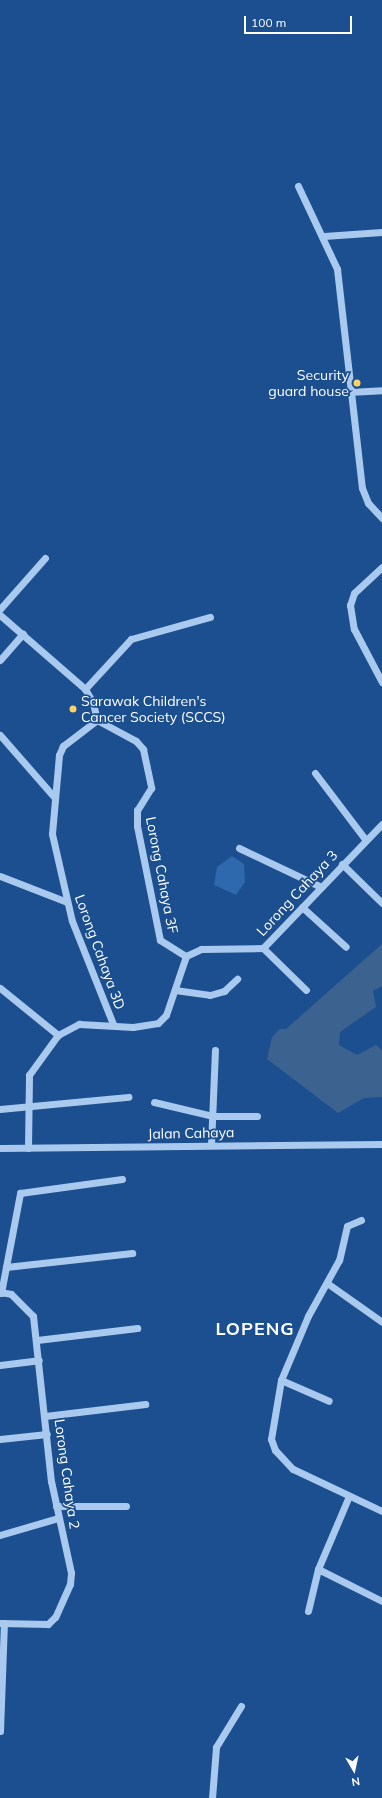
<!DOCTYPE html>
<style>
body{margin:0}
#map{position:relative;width:382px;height:1798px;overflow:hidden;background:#1b4f8f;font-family:Mulish,sans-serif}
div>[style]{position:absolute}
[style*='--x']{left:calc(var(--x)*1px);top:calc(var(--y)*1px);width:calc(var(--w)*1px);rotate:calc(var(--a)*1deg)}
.green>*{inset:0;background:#2e69ad}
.water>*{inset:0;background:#3c6290}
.minor>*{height:7px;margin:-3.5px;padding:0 3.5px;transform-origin:3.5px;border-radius:3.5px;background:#a9c9ee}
.dots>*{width:11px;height:11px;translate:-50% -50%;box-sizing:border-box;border:2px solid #1b4f8f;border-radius:50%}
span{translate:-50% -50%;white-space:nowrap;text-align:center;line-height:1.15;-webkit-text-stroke:3.5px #1b4f8f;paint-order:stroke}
.poi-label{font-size:14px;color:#fff}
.right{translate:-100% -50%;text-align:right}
.left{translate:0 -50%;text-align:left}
.street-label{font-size:14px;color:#fff}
.district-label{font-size:18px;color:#fff;font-weight:700;letter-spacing:1px}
.north{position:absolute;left:334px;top:1750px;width:40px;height:40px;-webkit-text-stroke:3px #1b4f8f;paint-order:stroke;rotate:171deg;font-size:11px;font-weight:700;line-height:16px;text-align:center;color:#fff}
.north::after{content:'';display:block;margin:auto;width:14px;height:18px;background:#fff;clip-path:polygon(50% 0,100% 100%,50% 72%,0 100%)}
.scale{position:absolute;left:244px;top:16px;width:108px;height:18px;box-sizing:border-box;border:2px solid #fff;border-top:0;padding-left:5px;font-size:12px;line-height:14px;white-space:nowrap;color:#fff;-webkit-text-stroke:3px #1b4f8f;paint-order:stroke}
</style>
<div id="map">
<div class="green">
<i style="clip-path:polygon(232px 856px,244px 864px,245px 882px,236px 895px,214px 885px,217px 867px)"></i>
</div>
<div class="water">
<i style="clip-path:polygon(382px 944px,382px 986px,373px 991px,376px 1007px,340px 1032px,339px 1045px,357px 1055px,376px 1045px,382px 1050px,382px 1097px,364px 1098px,338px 1113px,267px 1059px,272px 1037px,280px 1029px,286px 1029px)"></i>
</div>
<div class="minor">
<i style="--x:298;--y:186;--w:92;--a:64.8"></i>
<i style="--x:337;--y:269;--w:220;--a:83.5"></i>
<i style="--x:362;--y:488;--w:16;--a:68"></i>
<i style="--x:368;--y:503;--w:21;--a:47"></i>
<i style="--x:324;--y:236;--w:58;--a:-3.9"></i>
<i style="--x:349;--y:392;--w:33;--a:-3"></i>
<i style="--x:382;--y:567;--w:38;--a:137"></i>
<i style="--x:354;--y:593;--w:13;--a:108"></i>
<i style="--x:350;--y:605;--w:24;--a:81"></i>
<i style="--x:354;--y:629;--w:60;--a:62.2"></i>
<i style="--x:0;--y:609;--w:68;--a:-48.6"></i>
<i style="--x:0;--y:615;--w:113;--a:41"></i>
<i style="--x:85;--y:689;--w:16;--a:60"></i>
<i style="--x:93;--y:703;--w:17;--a:77"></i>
<i style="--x:97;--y:720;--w:43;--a:142.6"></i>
<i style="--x:63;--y:746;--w:10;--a:114"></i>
<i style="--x:59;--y:755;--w:79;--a:95.1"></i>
<i style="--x:52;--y:834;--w:89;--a:77.1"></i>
<i style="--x:72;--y:921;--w:111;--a:68.3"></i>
<i style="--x:0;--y:660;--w:35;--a:-49"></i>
<i style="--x:85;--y:689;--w:68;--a:-47.4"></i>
<i style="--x:131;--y:639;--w:82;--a:-15.6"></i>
<i style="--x:97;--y:720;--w:44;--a:28.3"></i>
<i style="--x:136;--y:741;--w:11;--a:49"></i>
<i style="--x:143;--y:749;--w:40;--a:78"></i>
<i style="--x:151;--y:788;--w:26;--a:122"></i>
<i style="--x:137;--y:810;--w:16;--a:90"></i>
<i style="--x:137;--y:826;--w:116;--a:78.6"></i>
<i style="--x:160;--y:940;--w:31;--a:32"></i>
<i style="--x:0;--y:735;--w:82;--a:48.9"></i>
<i style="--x:315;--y:773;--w:83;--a:52.9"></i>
<i style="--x:239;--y:848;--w:91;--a:25.4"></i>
<i style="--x:342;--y:864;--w:56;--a:44.3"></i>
<i style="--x:0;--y:876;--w:72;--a:21.2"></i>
<i style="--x:302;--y:907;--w:59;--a:42.3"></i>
<i style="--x:263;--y:948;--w:60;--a:44.3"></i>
<i style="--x:0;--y:988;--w:75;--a:39"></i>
<i style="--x:175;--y:990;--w:35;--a:8"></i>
<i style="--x:210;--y:995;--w:15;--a:-16"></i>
<i style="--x:224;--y:991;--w:18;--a:-43"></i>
<i style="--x:154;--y:1102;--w:61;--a:13.3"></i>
<i style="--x:213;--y:1116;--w:44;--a:0"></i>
<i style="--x:0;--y:1109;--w:129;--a:-5.4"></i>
<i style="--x:211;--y:1145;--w:95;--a:-87.6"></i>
<i style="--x:0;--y:1148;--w:382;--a:-0.6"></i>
<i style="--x:28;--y:1148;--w:73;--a:-89.2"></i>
<i style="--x:29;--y:1075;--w:49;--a:-54.1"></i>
<i style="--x:58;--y:1035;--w:24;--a:-28"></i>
<i style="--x:79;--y:1024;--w:54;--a:3.2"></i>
<i style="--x:133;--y:1027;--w:25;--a:-9"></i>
<i style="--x:158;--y:1023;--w:11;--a:-45"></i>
<i style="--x:166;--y:1015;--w:62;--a:-71.3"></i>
<i style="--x:186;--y:956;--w:17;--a:-25"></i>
<i style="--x:201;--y:949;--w:62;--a:-0.9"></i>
<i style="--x:263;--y:948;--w:172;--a:-46.2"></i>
<i style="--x:361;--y:1220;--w:15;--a:157"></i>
<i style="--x:347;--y:1226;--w:35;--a:103"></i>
<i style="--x:339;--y:1260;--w:64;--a:119"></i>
<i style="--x:308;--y:1316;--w:69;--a:112.9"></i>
<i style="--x:281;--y:1380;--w:60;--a:99.6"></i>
<i style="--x:271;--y:1439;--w:12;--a:70"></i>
<i style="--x:275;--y:1450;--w:26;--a:47"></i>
<i style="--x:293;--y:1469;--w:98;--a:25.3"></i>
<i style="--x:6;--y:1267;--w:127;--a:-6.3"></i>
<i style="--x:327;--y:1283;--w:67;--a:35.3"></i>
<i style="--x:0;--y:1292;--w:11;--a:10"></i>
<i style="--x:11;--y:1294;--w:31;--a:45"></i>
<i style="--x:33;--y:1316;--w:166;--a:83.8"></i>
<i style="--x:51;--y:1481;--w:94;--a:77.7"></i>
<i style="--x:71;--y:1573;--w:11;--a:95"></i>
<i style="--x:70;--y:1584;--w:36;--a:114"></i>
<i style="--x:55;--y:1617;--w:10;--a:135"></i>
<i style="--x:48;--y:1624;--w:48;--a:-178.8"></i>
<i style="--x:1;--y:1293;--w:102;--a:-79.2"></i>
<i style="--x:20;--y:1193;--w:103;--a:-7.8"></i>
<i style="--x:37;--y:1340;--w:101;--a:-6.8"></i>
<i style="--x:0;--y:1365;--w:39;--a:-7"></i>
<i style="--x:281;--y:1380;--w:52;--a:23.6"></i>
<i style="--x:45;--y:1416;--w:101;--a:-6.8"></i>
<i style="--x:0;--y:1439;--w:47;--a:-6.1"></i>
<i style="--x:349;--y:1496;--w:79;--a:113"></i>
<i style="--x:318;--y:1569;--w:72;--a:26.6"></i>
<i style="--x:56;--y:1506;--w:70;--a:0"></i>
<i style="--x:0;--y:1535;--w:60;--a:-16.3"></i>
<i style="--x:308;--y:1611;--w:43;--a:-76.6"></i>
<i style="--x:0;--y:1731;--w:108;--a:-87.9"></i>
<i style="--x:212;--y:1798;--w:51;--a:-85.5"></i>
<i style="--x:216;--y:1747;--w:48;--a:-58.6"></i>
</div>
<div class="dots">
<i style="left:357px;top:383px;background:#ffd166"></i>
<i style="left:73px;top:709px;background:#ffd166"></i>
</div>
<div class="poi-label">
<span class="right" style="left:349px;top:383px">Security<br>guard house</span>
<span class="left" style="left:81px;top:709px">Sarawak Children's<br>Cancer Society (SCCS)</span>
</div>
<div class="street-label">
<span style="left:162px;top:875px;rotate:79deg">Lorong Cahaya 3F</span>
<span style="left:297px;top:893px;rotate:-47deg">Lorong Cahaya 3</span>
<span style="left:100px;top:952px;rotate:70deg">Lorong Cahaya 3D</span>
<span style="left:191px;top:1133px;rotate:-1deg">Jalan Cahaya</span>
<span style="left:67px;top:1474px;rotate:82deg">Lorong Cahaya 2</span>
</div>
<div class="district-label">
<span style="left:255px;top:1329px">LOPENG</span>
</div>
<div class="north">N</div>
<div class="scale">100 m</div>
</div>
